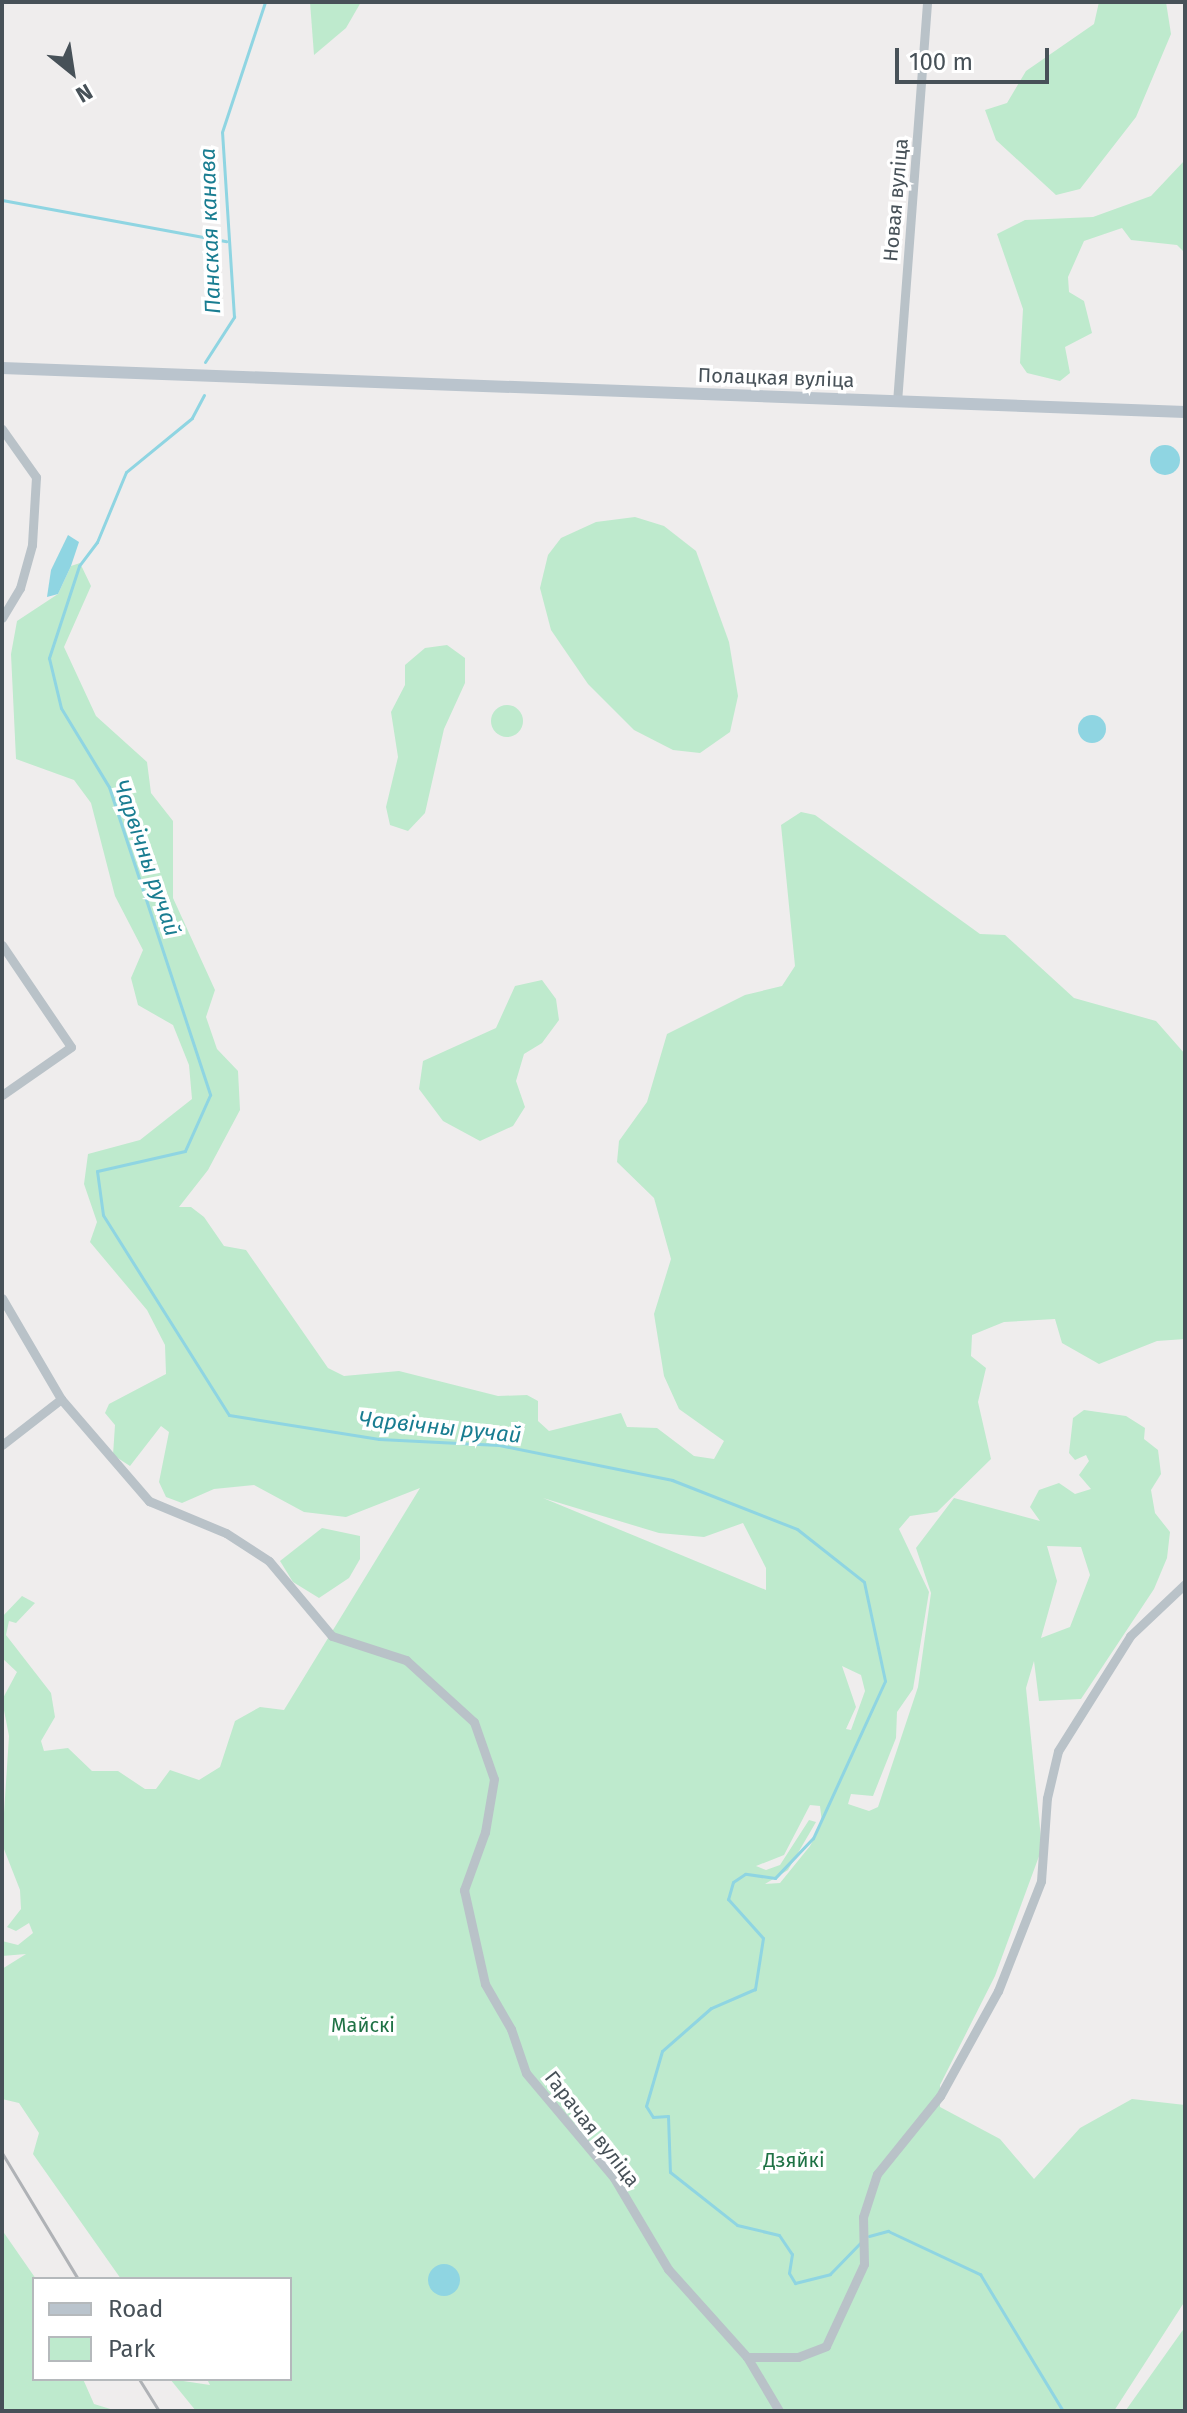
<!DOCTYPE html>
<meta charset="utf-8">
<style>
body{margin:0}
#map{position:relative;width:1187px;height:2413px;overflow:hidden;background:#efeded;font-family:"Fira Sans",sans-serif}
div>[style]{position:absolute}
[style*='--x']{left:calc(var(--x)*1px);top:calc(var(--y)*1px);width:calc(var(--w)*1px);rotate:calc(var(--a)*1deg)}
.green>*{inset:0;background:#beeacd}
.round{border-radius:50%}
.water>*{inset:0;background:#8fd5e2}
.stream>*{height:3px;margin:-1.5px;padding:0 1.5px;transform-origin:1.5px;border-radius:1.5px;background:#8fd5e2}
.street>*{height:9px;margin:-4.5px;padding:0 4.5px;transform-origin:4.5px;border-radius:4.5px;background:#b9c2c8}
.secondary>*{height:12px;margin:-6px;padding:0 6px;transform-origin:6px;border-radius:6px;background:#bac4cd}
.rail>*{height:3px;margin:-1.5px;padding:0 1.5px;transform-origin:1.5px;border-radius:1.5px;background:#afb2b6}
span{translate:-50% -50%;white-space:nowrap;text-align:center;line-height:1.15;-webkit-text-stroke:7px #fff;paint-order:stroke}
.street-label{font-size:20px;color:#475158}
.park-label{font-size:20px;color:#1f7245}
.water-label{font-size:22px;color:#197d91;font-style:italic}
.frame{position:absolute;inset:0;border:4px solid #475158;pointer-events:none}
.legend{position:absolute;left:32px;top:2277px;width:260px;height:104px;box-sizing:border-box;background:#fff;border:2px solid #b5b9bc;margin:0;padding:10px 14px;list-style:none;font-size:24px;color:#475158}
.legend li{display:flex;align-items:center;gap:16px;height:40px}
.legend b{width:40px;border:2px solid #b5b9bc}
.north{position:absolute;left:32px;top:32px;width:80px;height:80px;-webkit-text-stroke:6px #fff;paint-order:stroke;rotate:150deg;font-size:22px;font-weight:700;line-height:32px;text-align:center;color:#475158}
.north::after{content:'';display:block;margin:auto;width:28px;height:36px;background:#475158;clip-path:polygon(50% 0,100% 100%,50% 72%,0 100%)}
.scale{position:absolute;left:895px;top:48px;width:154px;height:36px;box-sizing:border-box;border:4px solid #475158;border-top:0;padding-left:10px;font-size:24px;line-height:28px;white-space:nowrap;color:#475158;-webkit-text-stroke:6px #fff;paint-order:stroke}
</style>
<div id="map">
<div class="green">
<i style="clip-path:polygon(310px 2px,361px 2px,346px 28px,314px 55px)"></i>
<i style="clip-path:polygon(1099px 2px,1166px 2px,1171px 34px,1136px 117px,1080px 189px,1056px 195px,996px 140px,985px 110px,1007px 103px,1026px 71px,1094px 24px)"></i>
<i style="clip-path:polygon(1185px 95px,1185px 253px,1177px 245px,1131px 240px,1122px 228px,1084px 241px,1068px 277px,1069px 292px,1084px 301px,1092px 333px,1065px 347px,1070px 373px,1060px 381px,1027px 373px,1020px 363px,1023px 309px,997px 234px,1025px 220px,1093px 217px,1151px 196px,1184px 161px)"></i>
<i style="clip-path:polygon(635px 517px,664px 526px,696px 551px,729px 642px,738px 696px,730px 732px,700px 753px,673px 750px,634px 730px,588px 684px,551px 630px,540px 588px,548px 555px,561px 538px,596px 522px)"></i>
<i style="clip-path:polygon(evenodd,80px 563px,91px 586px,64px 647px,96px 716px,147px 762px,151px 793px,173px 821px,173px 898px,215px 990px,206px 1017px,217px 1049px,238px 1071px,240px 1110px,208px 1170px,179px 1207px,191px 1207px,204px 1217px,224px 1246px,246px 1250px,328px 1368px,344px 1376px,399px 1371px,498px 1396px,527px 1395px,538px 1401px,538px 1421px,549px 1431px,621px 1413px,627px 1427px,657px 1428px,694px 1456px,714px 1459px,724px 1441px,679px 1409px,664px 1376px,654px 1314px,671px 1259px,654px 1198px,617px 1162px,619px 1141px,647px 1102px,667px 1034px,745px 995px,782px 986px,795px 966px,781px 825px,801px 812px,815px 815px,980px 934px,1005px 935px,1074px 998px,1156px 1021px,1185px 1054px,1185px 1339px,1157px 1341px,1099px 1364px,1062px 1343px,1055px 1319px,1004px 1322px,972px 1335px,971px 1356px,986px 1368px,978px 1402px,991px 1459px,937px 1512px,910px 1516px,899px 1529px,929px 1592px,913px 1689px,897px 1712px,896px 1738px,873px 1796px,851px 1794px,848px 1804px,869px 1811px,878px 1807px,918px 1687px,931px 1593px,916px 1548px,954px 1498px,1040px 1521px,1030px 1507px,1039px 1490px,1059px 1483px,1075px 1494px,1091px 1489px,1079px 1475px,1089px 1461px,1086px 1455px,1075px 1460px,1069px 1453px,1073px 1418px,1084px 1410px,1126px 1416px,1145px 1428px,1144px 1439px,1158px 1450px,1161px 1474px,1151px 1490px,1155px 1513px,1170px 1532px,1167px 1558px,1154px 1589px,1081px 1699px,1039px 1701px,1034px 1661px,1026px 1688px,1042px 1848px,995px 1976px,940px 2085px,940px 2107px,1000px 2139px,1034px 2179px,1080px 2128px,1132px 2099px,1185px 2105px,1185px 2301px,1114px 2411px,196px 2411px,170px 2379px,210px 2385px,207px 2379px,290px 2379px,290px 2279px,121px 2279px,33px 2154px,39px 2133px,19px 2103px,2px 2099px,2px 1969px,26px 1954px,2px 1956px,2px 1941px,18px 1945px,33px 1933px,29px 1923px,16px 1931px,7px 1927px,21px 1909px,20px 1890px,2px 1844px,9px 1736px,2px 1700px,17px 1672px,2px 1658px,2px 1617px,22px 1596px,35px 1603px,16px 1623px,9px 1621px,6px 1635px,51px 1693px,55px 1717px,41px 1741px,44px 1751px,68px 1748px,92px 1771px,118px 1771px,145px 1789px,156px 1789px,170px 1770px,199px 1780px,220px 1767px,235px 1721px,260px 1707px,284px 1710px,420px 1488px,346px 1517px,304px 1512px,254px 1485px,214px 1489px,182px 1503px,166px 1497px,159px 1482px,169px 1432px,161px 1426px,130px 1466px,113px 1455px,115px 1425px,105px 1413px,109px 1404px,166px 1374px,165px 1345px,147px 1310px,90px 1242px,97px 1222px,84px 1184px,88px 1154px,140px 1140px,192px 1099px,189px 1065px,173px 1025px,138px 1005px,131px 978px,143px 950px,115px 896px,91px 803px,74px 780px,16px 759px,11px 654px,17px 621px,58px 594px,71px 566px,80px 563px,543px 1498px,659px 1533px,704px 1537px,743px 1523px,766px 1568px,766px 1590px,543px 1498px,80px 563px,1047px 1546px,1081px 1547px,1090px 1575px,1070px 1627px,1041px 1638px,1057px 1581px,1047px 1546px,80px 563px,842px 1666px,861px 1675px,865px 1691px,851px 1730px,846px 1729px,856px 1707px,842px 1666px,80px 563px,810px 1805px,820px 1806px,822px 1823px,810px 1846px,780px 1883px,765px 1884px,788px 1870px,816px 1822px,809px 1820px,780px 1865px,766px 1870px,756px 1866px,784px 1855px,810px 1805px)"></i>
<i style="clip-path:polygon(447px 645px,465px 658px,465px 683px,444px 729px,425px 813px,408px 831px,390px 825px,386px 807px,398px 757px,391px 712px,405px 685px,405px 665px,425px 648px)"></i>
<i class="round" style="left:491px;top:705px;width:32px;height:32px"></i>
<i style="clip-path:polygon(542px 980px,556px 999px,559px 1020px,542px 1043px,524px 1054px,516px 1081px,525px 1107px,513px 1126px,480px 1141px,443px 1121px,419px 1089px,423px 1061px,496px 1028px,515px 986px)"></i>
<i style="clip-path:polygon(322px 1528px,360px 1536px,360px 1559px,349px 1578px,319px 1598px,293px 1582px,280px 1561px)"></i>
<i style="clip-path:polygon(2px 2230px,36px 2279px,34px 2379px,83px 2379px,94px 2404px,117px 2411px,2px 2411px)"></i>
<i style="clip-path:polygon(1185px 2327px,1185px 2411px,1124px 2411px,1126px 2410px)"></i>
</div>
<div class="water">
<i class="round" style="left:1150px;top:445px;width:30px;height:30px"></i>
<i style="clip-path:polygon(68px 535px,79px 542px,71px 566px,58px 594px,47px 597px,51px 570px)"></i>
<i class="round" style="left:1078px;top:715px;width:28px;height:28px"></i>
<i class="round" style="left:428px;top:2264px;width:32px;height:32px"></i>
</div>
<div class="stream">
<i style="--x:2;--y:200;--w:228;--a:10.4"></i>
<i style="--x:205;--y:362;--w:54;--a:-57.2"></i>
<i style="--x:234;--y:317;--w:185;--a:-93.7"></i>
<i style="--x:222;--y:132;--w:137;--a:-71.7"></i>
<i style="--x:204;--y:395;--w:26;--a:118"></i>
<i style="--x:192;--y:418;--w:85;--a:140.7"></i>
<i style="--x:126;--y:472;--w:76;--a:112.5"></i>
<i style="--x:97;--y:542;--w:30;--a:127"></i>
<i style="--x:79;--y:566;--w:97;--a:108.1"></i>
<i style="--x:49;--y:658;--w:51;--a:76.5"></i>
<i style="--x:61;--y:708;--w:92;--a:58.7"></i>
<i style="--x:109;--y:787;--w:324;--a:71.8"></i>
<i style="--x:210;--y:1095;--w:61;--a:114.1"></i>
<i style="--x:185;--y:1151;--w:90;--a:167.2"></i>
<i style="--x:97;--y:1171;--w:44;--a:82.2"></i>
<i style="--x:103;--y:1215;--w:236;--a:57.8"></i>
<i style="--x:229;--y:1415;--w:152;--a:9.1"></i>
<i style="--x:379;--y:1439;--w:120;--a:2.9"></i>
<i style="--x:499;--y:1445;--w:177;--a:11.4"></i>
<i style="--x:672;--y:1480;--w:134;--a:21.4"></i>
<i style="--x:797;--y:1529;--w:85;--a:38.3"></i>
<i style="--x:864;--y:1582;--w:101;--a:78"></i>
<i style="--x:885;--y:1681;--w:173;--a:114.6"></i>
<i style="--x:813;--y:1838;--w:55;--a:133.5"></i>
<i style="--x:775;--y:1878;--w:30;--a:-172"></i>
<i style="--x:745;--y:1874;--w:14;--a:146"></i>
<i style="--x:733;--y:1882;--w:18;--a:106"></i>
<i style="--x:728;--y:1899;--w:52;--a:48.1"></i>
<i style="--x:763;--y:1938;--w:52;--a:98.9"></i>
<i style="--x:755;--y:1989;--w:48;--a:156.6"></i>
<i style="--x:711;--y:2008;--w:65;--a:138.7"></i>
<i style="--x:662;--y:2051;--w:57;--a:106.2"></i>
<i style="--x:646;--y:2106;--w:13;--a:58"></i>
<i style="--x:653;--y:2117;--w:15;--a:-4"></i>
<i style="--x:668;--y:2116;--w:56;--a:88"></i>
<i style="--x:670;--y:2172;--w:85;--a:38.3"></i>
<i style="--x:737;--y:2225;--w:43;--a:13.4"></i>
<i style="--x:779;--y:2235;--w:23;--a:56"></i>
<i style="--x:792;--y:2254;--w:19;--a:99"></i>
<i style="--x:789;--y:2273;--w:12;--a:59"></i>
<i style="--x:795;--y:2283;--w:36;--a:-14"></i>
<i style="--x:830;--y:2274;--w:45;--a:-45.9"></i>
<i style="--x:869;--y:2236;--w:20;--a:-15"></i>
<i style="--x:888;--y:2231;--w:102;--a:25.1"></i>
<i style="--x:980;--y:2274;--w:160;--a:58.8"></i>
</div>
<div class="street">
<i style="--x:897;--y:402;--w:401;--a:-85.7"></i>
<i style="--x:2;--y:429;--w:59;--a:54.7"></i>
<i style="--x:36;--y:477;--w:68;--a:93.4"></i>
<i style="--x:32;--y:545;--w:45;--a:105.6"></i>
<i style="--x:20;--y:588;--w:35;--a:121"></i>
<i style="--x:2;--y:945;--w:123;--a:55.9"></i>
<i style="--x:71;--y:1047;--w:84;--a:145.2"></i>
<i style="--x:2;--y:1298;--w:117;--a:59.7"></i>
<i style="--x:61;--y:1399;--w:135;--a:49.2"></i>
<i style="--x:149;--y:1501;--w:83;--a:22.6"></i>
<i style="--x:226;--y:1533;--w:51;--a:33.1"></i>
<i style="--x:269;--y:1561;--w:98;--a:50"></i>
<i style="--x:332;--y:1636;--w:78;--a:18"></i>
<i style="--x:406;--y:1660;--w:92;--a:42.4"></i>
<i style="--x:474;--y:1722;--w:60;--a:70.7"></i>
<i style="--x:494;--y:1779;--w:54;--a:99.6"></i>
<i style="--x:485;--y:1832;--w:62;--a:109.9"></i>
<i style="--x:464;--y:1890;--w:96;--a:77.4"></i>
<i style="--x:485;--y:1984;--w:52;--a:60"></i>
<i style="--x:511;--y:2029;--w:46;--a:71.2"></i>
<i style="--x:526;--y:2073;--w:137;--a:50"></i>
<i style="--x:614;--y:2178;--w:106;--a:59.3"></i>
<i style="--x:668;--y:2269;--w:118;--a:48.1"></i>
<i style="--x:747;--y:2357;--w:63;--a:59.3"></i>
<i style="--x:2;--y:1445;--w:75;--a:-37.9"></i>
<i style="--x:747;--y:2357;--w:51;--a:0"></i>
<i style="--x:798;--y:2357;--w:30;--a:-21"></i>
<i style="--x:826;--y:2346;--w:90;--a:-65.1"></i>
<i style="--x:864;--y:2264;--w:47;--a:-91.2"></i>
<i style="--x:863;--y:2217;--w:45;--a:-72"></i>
<i style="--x:877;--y:2174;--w:100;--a:-51.1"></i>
<i style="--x:940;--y:2096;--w:120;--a:-61.1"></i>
<i style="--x:998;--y:1991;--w:118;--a:-68.6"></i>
<i style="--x:1041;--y:1881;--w:83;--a:-85.9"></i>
<i style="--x:1047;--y:1798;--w:48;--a:-76.8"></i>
<i style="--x:1058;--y:1751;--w:136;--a:-57.9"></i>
<i style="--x:1130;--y:1636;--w:76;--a:-43.4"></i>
</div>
<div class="secondary">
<i style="--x:2;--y:368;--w:1184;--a:2.13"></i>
</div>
<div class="rail">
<i style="--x:2;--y:2153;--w:147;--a:58.9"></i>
<i style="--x:139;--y:2379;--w:38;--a:58"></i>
</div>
<div class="street-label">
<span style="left:896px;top:200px;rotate:-85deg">Новая вуліца</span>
<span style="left:776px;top:378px;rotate:2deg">Полацкая вуліца</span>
<span style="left:592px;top:2129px;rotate:52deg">Гарачая вуліца</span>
</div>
<div class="park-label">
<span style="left:363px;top:2025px">Майскі</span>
<span style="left:794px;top:2160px">Дзяйкі</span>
</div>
<div class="water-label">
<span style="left:210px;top:231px;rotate:-92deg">Панская канава</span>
<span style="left:147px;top:858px;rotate:71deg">Чарвічны ручай</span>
<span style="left:440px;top:1427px;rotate:6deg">Чарвічны ручай</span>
</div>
<div class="frame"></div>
<ul class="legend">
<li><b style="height:10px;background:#bac4cd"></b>Road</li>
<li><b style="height:22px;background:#beeacd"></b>Park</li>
</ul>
<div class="north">N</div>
<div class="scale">100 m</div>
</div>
